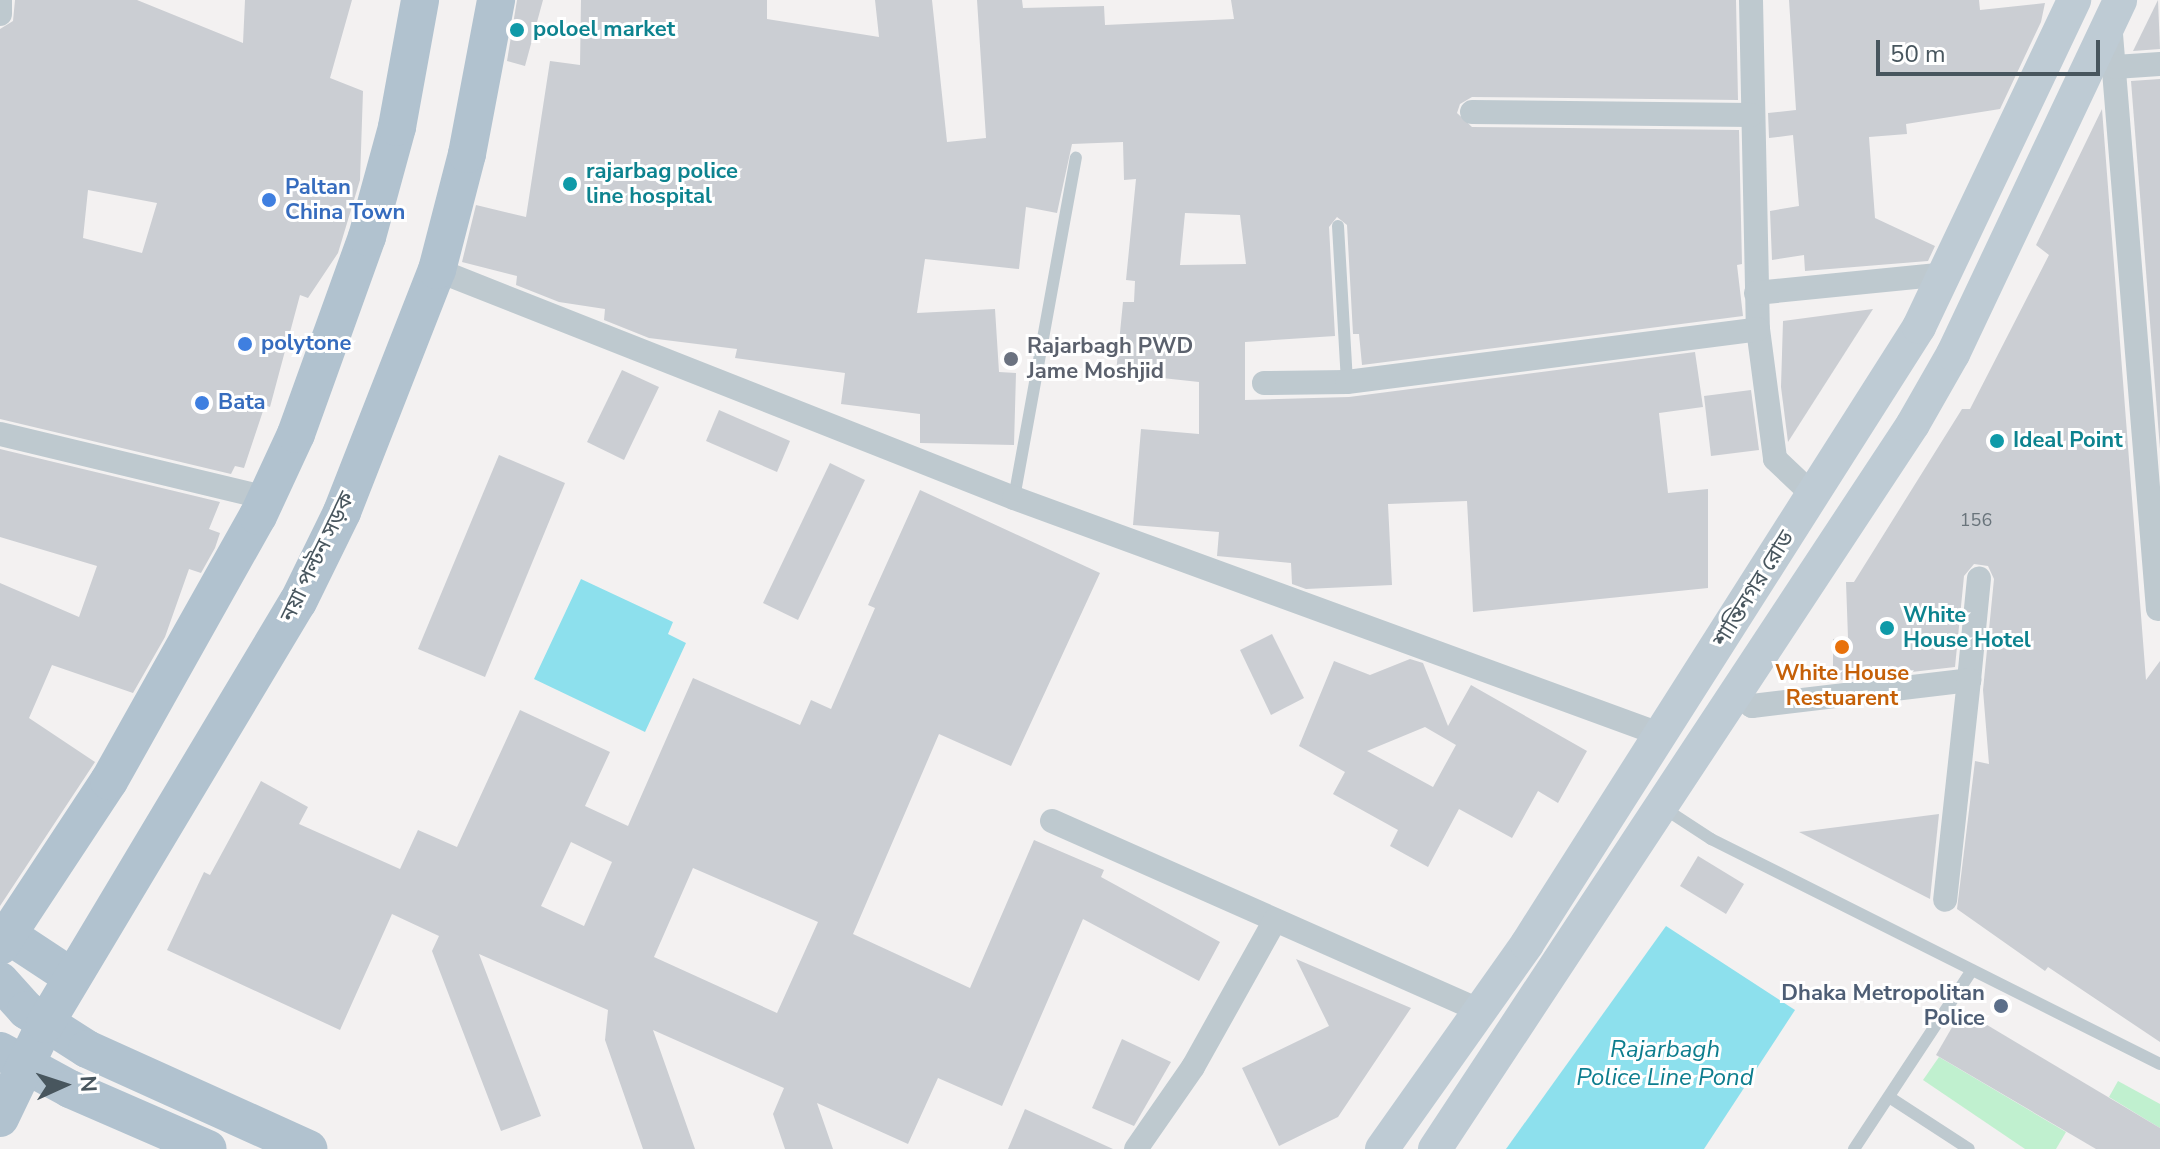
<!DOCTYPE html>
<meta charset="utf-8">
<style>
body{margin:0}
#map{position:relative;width:2160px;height:1149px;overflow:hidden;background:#f3f1f1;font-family:"Nunito Sans","Noto Sans Bengali",sans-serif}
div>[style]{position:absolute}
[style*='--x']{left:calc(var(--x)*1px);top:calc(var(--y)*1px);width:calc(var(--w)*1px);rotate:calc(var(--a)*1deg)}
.green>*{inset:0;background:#c0f0cf}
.water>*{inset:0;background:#8de0ed}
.building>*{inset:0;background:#cbced3}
.lane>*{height:12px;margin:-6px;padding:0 6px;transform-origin:6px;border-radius:6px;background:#bec9cf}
.street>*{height:24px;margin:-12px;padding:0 12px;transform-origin:12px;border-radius:12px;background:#bec9cf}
.secondary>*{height:34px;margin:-17px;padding:0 17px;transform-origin:17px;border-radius:17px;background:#becbd4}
.primary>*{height:38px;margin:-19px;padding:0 19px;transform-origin:19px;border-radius:19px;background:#b1c2cf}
.dots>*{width:22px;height:22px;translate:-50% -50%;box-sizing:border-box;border:4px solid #fff;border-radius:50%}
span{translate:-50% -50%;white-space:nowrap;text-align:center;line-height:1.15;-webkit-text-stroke:6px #fff;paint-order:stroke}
.number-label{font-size:18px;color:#69747b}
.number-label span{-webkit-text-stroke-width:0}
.culture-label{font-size:22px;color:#0d838f;font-weight:700}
.left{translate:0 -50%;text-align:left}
.shop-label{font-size:22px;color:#366cbe;font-weight:700}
.worship-label{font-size:22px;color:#5b616d;font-weight:700}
.street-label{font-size:22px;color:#48565e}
.food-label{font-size:22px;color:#c56008;font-weight:700}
.service-label{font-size:22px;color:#4e5e75;font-weight:700}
.right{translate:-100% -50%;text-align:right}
.water-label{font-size:24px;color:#0d7d8e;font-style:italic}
.north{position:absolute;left:24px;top:1045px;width:80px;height:80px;-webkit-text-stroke:6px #fff;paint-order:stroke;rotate:87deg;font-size:22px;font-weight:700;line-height:32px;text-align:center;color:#48565e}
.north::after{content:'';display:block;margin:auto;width:28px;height:36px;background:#48565e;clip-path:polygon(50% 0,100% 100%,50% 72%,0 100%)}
.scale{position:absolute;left:1876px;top:40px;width:224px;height:36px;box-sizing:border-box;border:4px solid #48565e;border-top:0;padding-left:10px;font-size:24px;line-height:28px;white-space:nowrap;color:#48565e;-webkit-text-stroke:6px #fff;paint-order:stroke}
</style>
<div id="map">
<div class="green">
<i style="clip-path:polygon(1939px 1057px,2066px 1132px,2056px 1149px,2025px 1149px,1923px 1080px)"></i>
<i style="clip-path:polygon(2118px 1081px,2160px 1104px,2160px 1128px,2109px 1097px)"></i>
</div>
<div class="water">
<i style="clip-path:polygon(581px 579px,673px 622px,668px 634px,686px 643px,645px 732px,534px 679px)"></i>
<i style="clip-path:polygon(1666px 926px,1795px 1010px,1704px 1149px,1506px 1149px)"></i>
</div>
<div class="building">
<i style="clip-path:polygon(evenodd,15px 0,137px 0,243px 43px,245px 0,352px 0,330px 78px,363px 91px,360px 180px,338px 253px,308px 298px,300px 295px,270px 407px,265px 405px,244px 468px,235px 466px,231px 474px,0 419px,0 29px,13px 21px,15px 0,88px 190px,157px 203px,142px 253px,83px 238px,88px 190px)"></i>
<i style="clip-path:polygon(517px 0,543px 0,525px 66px,507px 61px)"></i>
<i style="clip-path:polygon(evenodd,581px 0,767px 0,767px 19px,879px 37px,875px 0,932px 0,947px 142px,986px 138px,977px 0,1022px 0,1023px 8px,1104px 6px,1105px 25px,1234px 19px,1231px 0,1736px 0,1738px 100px,1472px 97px,1460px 104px,1457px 113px,1472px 127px,1739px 130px,1742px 264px,1737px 265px,1743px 316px,1362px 365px,1359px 334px,1353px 334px,1347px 225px,1337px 217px,1329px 227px,1335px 336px,1245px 342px,1245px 400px,1349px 397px,1695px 352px,1703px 407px,1659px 413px,1668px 493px,1708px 489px,1708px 588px,1473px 612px,1467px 501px,1388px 504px,1392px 585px,1306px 589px,1292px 584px,1291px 563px,1217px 556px,1219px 532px,1133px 525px,1141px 429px,1199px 434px,1199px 382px,1116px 373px,1123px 302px,1134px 302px,1135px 281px,1126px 280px,1136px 179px,1124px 180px,1123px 142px,1072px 144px,1057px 213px,1026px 207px,1019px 269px,925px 259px,917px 313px,995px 309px,999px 372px,1016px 373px,1014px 445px,920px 443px,920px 414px,841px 404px,845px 373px,735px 358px,737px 349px,649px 338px,604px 320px,605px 309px,559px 302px,516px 285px,517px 276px,462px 262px,476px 205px,526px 217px,550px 61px,580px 65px,581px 0,1185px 213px,1240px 215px,1246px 264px,1180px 265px,1185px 213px)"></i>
<i style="clip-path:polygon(1789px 0,1979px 0,1980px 10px,2045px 3px,2041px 22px,2000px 109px,1906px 124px,1907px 134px,1869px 137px,1875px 218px,1935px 246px,1928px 261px,1805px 271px,1804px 255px,1772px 260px,1770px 211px,1799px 206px,1793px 135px,1769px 138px,1768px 113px,1796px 110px)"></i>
<i style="clip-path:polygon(2158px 0,2160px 49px,2133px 51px)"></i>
<i style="clip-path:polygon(2160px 79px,2160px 449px,2131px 81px)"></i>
<i style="clip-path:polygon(2102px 109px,2146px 680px,2160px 661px,2160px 1042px,2048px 967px,2045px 971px,1957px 909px,1975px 761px,1989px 764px,1983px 690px,1994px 579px,1988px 566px,1974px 564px,1964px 576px,1955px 667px,1833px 681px,1833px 639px,1848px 638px,1846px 582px,1854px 582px,1962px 409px,1970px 409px,2049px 255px,2036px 245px)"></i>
<i style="clip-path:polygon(1873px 309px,1788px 442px,1781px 387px,1783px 321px)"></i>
<i style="clip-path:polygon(622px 370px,659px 387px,624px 460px,587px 442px)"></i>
<i style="clip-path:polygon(1751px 390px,1759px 450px,1711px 456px,1704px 396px)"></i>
<i style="clip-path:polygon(719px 410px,790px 441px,777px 472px,706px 441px)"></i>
<i style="clip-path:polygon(0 449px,220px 502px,209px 529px,220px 533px,215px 548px,201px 573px,189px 569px,165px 637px,133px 693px,52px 665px,29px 718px,95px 762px,0 906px,0 583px,79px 617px,97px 566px,0 537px)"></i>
<i style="clip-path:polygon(499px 455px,565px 483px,485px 677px,418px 649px)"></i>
<i style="clip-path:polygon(830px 463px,865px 480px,798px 620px,763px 603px)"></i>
<i style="clip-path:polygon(evenodd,920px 490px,1100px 573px,1011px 766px,939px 734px,853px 934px,970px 988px,1034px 840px,1104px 870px,1101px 877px,1220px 942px,1199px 981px,1083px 919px,1002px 1106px,938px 1078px,908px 1144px,817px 1103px,833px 1149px,785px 1149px,773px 1114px,784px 1088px,653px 1030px,695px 1149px,643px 1149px,605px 1040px,608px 1010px,479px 954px,541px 1116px,501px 1131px,432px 951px,439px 936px,392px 914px,340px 1030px,167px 950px,204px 872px,210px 875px,261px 781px,308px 807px,299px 824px,400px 869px,418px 830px,457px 847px,520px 710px,610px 752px,585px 806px,628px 826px,693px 678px,800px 725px,811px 700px,831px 709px,875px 608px,868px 605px,920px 490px,571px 842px,612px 862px,584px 926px,541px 906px,571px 842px,920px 490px,693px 868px,818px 922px,777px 1013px,654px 957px,693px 868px)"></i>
<i style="clip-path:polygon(1272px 634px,1304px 698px,1271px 715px,1240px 650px)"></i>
<i style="clip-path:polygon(evenodd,1410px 659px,1423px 663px,1448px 726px,1471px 685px,1587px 751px,1558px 803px,1538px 791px,1512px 838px,1459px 809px,1428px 867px,1390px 846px,1398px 830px,1333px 794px,1345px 772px,1299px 746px,1334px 661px,1370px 675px,1410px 659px,1425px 727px,1456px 745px,1433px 787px,1367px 751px,1425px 727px)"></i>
<i style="clip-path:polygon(1939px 814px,1930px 899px,1799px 832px)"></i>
<i style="clip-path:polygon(1698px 856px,1744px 884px,1726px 914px,1680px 886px)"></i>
<i style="clip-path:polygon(1296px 959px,1411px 1008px,1338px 1117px,1279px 1146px,1242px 1068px,1329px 1026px)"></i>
<i style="clip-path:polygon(1962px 1010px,2160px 1128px,2160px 1149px,2096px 1149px,1936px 1055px)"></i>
<i style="clip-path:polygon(1122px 1039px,1171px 1062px,1134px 1126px,1092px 1108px)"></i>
<i style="clip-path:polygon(1025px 1109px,1113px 1149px,1008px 1149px)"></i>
</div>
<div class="lane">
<i style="--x:1338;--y:226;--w:156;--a:86.7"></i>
<i style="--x:1014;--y:498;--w:346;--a:-79.7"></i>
<i style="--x:1662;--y:807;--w:59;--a:33.1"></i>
<i style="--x:1711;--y:839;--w:502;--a:26.62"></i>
<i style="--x:1889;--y:1097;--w:95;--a:33"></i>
<i style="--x:1854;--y:1149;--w:214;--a:-56.6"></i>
</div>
<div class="street">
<i style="--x:1751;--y:0;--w:329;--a:88.8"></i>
<i style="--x:1758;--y:329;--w:131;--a:82.5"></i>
<i style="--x:1775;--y:459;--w:52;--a:43.5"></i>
<i style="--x:0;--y:14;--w:14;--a:-90"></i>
<i style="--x:2110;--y:22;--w:589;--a:85.33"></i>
<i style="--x:2115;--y:67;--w:45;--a:-3.8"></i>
<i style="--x:1472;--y:112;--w:279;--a:0.6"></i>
<i style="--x:437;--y:270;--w:620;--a:21.56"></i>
<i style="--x:1014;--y:498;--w:690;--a:20.09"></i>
<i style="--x:1756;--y:293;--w:190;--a:-5.7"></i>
<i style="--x:1264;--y:383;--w:83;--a:-0.7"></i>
<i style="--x:1347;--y:382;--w:414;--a:-7.3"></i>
<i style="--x:0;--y:434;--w:274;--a:13.5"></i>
<i style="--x:1969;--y:680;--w:102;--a:-84.4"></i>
<i style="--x:1736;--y:694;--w:20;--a:37"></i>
<i style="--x:1752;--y:706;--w:219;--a:-6.8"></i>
<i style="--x:1969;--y:680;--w:221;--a:96.2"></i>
<i style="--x:1052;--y:821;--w:469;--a:23.9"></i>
<i style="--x:1136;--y:1149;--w:100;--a:-55.2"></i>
<i style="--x:1193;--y:1067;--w:168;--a:-60.8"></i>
</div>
<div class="secondary">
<i style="--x:1382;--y:1149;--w:251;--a:-54.7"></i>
<i style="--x:1527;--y:944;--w:731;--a:-57.57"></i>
<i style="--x:1919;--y:327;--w:362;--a:-64.6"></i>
<i style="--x:1435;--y:1149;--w:868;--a:-56.6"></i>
<i style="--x:1913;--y:424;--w:81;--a:-60.3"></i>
<i style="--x:1953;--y:354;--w:391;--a:-64.7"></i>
</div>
<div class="primary">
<i style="--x:8;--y:935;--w:77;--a:33.3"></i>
<i style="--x:0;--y:946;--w:198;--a:-56.6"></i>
<i style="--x:109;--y:781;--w:304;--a:-60.7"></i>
<i style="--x:258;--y:516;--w:90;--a:-65.1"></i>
<i style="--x:296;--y:434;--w:209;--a:-70.2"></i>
<i style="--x:367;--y:237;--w:114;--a:-74.7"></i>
<i style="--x:397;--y:127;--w:129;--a:-79.7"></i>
<i style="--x:0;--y:981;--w:39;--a:48"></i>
<i style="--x:26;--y:1010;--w:72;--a:32.6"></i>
<i style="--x:87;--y:1049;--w:243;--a:24.3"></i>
<i style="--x:0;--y:1051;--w:80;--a:28.5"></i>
<i style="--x:70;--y:1089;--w:150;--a:23.5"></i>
<i style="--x:0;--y:1118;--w:104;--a:-64.4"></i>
<i style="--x:45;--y:1024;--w:492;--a:-59.1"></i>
<i style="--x:298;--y:602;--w:100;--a:-63.9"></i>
<i style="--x:342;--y:512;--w:260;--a:-68.6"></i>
<i style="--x:437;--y:270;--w:120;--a:-75.5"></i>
<i style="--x:467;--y:154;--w:157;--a:-79.3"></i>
</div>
<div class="dots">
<i style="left:517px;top:30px;background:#0f9aa8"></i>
<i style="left:570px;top:184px;background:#0f9aa8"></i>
<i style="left:269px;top:200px;background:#3f7fe0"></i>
<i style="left:245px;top:344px;background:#3f7fe0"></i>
<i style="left:1011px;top:359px;background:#6b7280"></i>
<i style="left:202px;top:403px;background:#3f7fe0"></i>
<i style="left:1997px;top:441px;background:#0f9aa8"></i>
<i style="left:1887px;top:628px;background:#0f9aa8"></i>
<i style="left:1842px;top:647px;background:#e8710a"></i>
<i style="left:2001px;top:1006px;background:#5c6f8a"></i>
</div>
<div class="number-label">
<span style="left:1976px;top:520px">156</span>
</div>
<div class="culture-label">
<span class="left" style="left:533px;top:30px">poloel market</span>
<span class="left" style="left:586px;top:184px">rajarbag police<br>line hospital</span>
<span class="left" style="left:2013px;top:441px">Ideal Point</span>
<span class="left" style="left:1903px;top:628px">White<br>House Hotel</span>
</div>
<div class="shop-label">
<span class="left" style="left:285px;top:200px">Paltan<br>China Town</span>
<span class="left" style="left:261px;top:344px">polytone</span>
<span class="left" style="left:218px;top:403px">Bata</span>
</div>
<div class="worship-label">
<span class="left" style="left:1027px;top:359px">Rajarbagh PWD<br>Jame Moshjid</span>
</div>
<div class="street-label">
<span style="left:318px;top:557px;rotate:-64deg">নয়া পল্টন সড়ক</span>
<span style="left:1754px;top:589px;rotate:-58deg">শান্তিনগর রোড</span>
</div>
<div class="food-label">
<span style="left:1842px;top:686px">White House<br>Restuarent</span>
</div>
<div class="service-label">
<span class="right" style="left:1985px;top:1006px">Dhaka Metropolitan<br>Police</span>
</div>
<div class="water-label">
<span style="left:1665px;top:1064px">Rajarbagh<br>Police Line Pond</span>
</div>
<div class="north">N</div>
<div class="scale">50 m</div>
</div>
